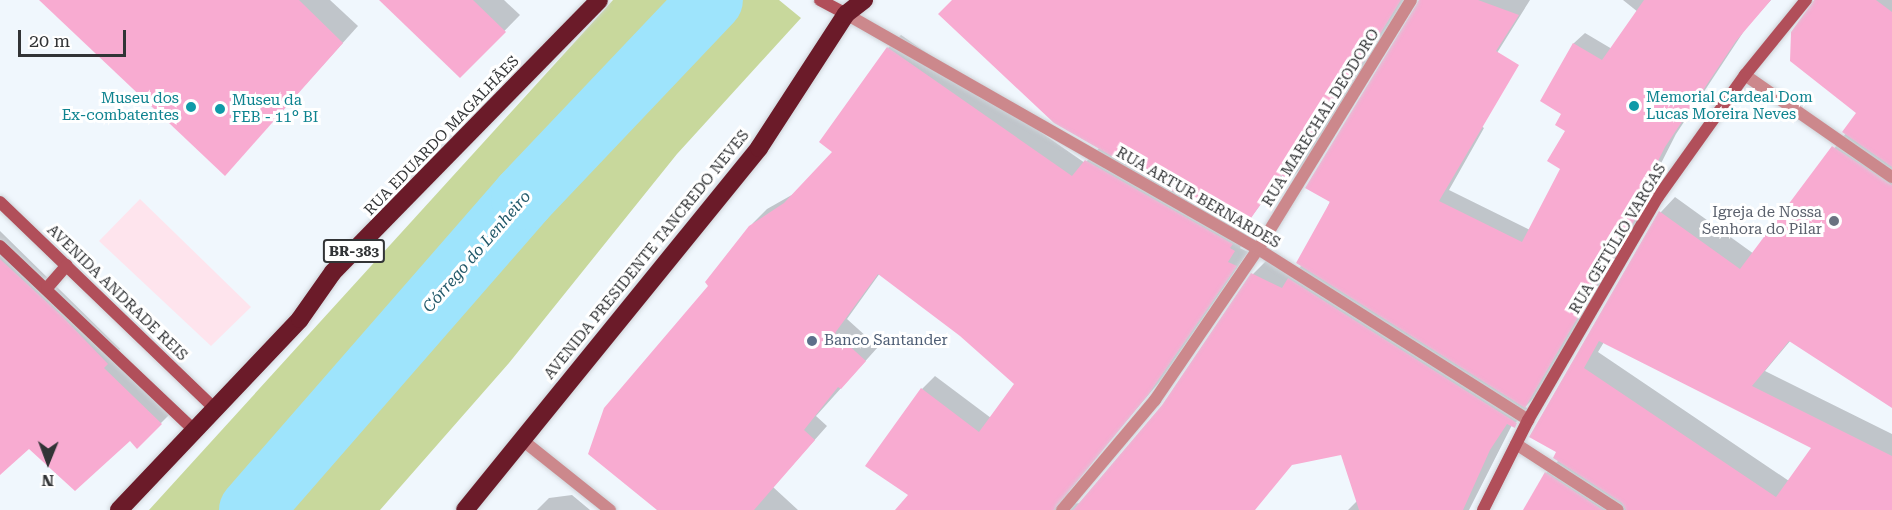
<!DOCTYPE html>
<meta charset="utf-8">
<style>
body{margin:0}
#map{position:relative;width:1892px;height:510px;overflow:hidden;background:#f0f7fd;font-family:"Roboto Serif",serif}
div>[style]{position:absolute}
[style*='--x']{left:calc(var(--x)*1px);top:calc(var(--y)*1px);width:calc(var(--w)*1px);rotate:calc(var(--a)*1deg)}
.commercial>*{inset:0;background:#fee4ed}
.green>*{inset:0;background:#c8d89c}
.shadow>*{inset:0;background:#0003}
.river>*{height:64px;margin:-32px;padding:0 32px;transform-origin:32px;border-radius:32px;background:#9ee4fc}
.building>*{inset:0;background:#f8abd1}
.roads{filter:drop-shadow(0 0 2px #ced4d9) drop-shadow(0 0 2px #ced4d9)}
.street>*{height:12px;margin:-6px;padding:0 6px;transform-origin:6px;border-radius:6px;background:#cc888c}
.secondary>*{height:12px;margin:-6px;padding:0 6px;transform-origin:6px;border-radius:6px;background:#b14f5a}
.highway>*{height:18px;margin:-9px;padding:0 9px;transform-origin:9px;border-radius:9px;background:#6b1b29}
.dots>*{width:16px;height:16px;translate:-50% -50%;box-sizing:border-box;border:3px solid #fff;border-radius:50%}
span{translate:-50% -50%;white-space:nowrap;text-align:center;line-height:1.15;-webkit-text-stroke:6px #fff;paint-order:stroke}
.shield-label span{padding:2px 4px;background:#fff;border:2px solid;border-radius:4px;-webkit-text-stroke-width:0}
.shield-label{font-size:14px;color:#323436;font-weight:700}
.culture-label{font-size:15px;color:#0d838f}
.left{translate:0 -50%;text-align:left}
.right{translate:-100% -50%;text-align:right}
.street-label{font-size:15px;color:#323436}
.worship-label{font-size:15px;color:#5b616d}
.service-label{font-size:15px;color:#4e5e75}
.water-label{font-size:16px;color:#215869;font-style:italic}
.north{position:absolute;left:18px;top:432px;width:60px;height:60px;-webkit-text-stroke:4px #fff;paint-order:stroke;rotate:181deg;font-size:16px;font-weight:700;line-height:24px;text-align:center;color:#323436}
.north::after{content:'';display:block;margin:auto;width:21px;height:27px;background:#323436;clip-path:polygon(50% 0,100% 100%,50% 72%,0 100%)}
.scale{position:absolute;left:18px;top:30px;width:108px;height:27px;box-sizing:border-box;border:3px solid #323436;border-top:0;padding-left:8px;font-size:18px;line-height:21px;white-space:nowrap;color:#323436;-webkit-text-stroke:4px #fff;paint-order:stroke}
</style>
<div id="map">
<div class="commercial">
<i style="clip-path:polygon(140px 199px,251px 307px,211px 346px,99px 241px)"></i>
</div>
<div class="green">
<i style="clip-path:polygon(613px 0,779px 0,801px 18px,677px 154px,509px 363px,380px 510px,149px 510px)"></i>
</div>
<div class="shadow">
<i style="clip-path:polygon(42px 0,330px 0,358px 26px,225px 174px)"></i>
<i style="clip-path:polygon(381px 0,504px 0,520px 15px,460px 76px)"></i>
<i style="clip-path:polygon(955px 0,1404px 0,1301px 168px,1290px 179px,1283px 175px,1242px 229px,1247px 237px,1240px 248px,1248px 252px,1161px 380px,1068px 490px,1070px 504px,1081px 503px,1163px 406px,1253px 274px,1266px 261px,1293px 274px,1302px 265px,1419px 0,1530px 0,1460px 112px,1484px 128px,1449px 190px,1530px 230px,1562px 168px,1567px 131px,1563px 113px,1542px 101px,1574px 43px,1585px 33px,1612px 49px,1638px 12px,1623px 0,1771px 0,1746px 28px,1676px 134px,1650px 185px,1656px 190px,1536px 396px,1525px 407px,1529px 409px,1528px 413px,1512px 425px,1469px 510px,1348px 510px,1358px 500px,1342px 454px,1290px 464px,1236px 510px,897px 510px,910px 495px,867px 465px,922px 389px,935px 376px,991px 418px,1016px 384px,961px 334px,880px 273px,847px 319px,878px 347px,816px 416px,827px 426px,773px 487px,798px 510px,657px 510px,710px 286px,753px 223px,767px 209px,797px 192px,834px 151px,888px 48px,901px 35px,1085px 163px,1100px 147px)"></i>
<i style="clip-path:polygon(evenodd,1838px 0,1892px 0,1892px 406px,1791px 340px,1765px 371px,1892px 434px,1892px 510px,1525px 510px,1546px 473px,1559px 460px,1558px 452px,1531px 436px,1661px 212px,1675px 197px,1754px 254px,1846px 133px,1859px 113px,1838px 0,1604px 342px,1814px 447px,1789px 481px,1598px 352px,1604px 342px)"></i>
<i style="clip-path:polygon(0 231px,120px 349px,116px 353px,174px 410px,137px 447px,130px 439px,29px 447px,0 473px)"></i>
<i style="clip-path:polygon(572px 495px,590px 510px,537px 510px,549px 498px)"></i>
</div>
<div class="river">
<i style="--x:251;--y:510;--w:414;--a:-48.9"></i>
<i style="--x:523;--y:198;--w:273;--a:-46.5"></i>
</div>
<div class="building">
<i style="clip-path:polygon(39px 0,299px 0,343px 43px,225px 176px)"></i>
<i style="clip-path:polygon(379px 0,473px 0,506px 32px,460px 78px)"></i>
<i style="clip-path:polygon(952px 0,1401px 0,1290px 180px,1281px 175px,1242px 231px,1054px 123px,938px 14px)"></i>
<i style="clip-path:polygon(1419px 0,1478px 0,1519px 15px,1496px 51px,1519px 65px,1439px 201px,1522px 242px,1560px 169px,1547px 161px,1565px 131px,1555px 125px,1561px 114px,1540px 101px,1573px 43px,1602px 60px,1644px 0,1771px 0,1736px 41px,1665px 147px,1640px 197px,1646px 201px,1525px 408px,1296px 263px,1330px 202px,1305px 188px)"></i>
<i style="clip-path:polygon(1814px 0,1876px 0,1892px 12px,1892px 167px,1842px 132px,1856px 113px,1790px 61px,1791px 32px)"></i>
<i style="clip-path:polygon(887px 47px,1072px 176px,1085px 160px,1233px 244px,1230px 248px,1235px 251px,1228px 262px,1237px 266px,1148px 395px,1054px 510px,895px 510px,908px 495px,865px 466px,921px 388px,979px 432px,1014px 384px,960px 336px,878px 274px,835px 333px,866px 361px,841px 389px,838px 387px,804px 430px,815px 440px,754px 510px,657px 510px,588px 454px,604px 408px,708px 286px,705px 282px,749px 226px,784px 203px,832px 152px,819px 142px)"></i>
<i style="clip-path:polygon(evenodd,1832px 146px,1892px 185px,1892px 408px,1789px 341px,1752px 386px,1892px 456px,1892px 510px,1626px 510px,1622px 503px,1553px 458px,1556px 452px,1529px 437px,1659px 211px,1740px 269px,1832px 146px,1599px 341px,1811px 448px,1776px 497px,1584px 368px,1599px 341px)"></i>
<i style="clip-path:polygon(0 259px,62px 316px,108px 364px,104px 368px,162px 424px,137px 449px,130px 441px,75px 491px,29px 449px,0 475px)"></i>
<i style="clip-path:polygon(1251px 273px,1282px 288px,1288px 278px,1517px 423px,1515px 428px,1507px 424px,1490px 450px,1463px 510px,1359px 510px,1341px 455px,1292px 465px,1255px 510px,1073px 510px,1162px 405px)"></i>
<i style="clip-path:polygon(1545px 472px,1603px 510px,1523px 510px)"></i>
</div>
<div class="roads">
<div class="street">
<i style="--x:846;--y:14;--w:474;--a:29.7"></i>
<i style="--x:1258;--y:249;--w:320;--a:32.3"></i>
<i style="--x:1745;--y:75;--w:179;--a:34.8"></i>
<i style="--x:521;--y:439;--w:114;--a:38.6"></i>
<i style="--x:1516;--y:444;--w:121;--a:32.9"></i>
<i style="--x:1062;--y:510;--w:144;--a:-49.8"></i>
<i style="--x:1155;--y:400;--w:183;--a:-55.7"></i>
<i style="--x:1258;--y:249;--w:292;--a:-58.4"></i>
</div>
<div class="secondary">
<i style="--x:820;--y:0;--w:30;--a:28"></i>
<i style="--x:0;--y:202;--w:296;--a:43.9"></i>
<i style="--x:0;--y:246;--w:269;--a:43.5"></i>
<i style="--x:47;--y:288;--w:30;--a:-49"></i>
<i style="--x:1483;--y:510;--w:101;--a:-63.4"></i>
<i style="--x:1528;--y:420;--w:258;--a:-59.8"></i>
<i style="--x:1658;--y:197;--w:150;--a:-54.5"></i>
<i style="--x:1745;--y:75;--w:97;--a:-50.9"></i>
</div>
<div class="highway">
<i style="--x:119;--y:510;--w:263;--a:-46.5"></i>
<i style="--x:300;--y:319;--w:57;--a:-54.9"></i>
<i style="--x:333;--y:272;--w:380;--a:-45.6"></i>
<i style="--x:465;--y:510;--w:466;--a:-50.9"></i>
<i style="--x:759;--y:148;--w:160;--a:-57"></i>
<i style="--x:846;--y:14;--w:23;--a:-38"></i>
</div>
</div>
<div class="dots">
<i style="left:1634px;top:106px;background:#0f9aa8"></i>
<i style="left:191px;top:107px;background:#0f9aa8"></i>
<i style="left:220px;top:109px;background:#0f9aa8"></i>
<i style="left:1834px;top:221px;background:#6b7280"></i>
<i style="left:812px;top:341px;background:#5c6f8a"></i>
</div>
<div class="shield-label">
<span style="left:354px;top:251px">BR-383</span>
</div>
<div class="culture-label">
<span class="left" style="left:1646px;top:106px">Memorial Cardeal Dom<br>Lucas Moreira Neves</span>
<span class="right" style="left:179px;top:107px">Museu dos<br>Ex-combatentes</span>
<span class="left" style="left:232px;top:109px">Museu da<br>FEB - 11° BI</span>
</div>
<div class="street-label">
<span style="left:1321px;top:118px;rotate:-58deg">RUA MARECHAL DEODORO</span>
<span style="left:442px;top:136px;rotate:-46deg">RUA EDUARDO MAGALHÃES</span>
<span style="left:1198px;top:198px;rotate:30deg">RUA ARTUR BERNARDES</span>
<span style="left:1618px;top:239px;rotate:-59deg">RUA GETÚLIO VARGAS</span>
<span style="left:647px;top:255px;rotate:-51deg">AVENIDA PRESIDENTE TANCREDO NEVES</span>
<span style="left:117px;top:293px;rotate:44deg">AVENIDA ANDRADE REIS</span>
</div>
<div class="worship-label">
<span class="right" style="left:1822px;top:221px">Igreja de Nossa<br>Senhora do Pilar</span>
</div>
<div class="service-label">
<span class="left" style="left:824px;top:341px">Banco Santander</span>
</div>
<div class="water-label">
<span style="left:477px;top:252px;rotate:-49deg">Córrego do Lenheiro</span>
</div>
<div class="north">N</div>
<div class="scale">20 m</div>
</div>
